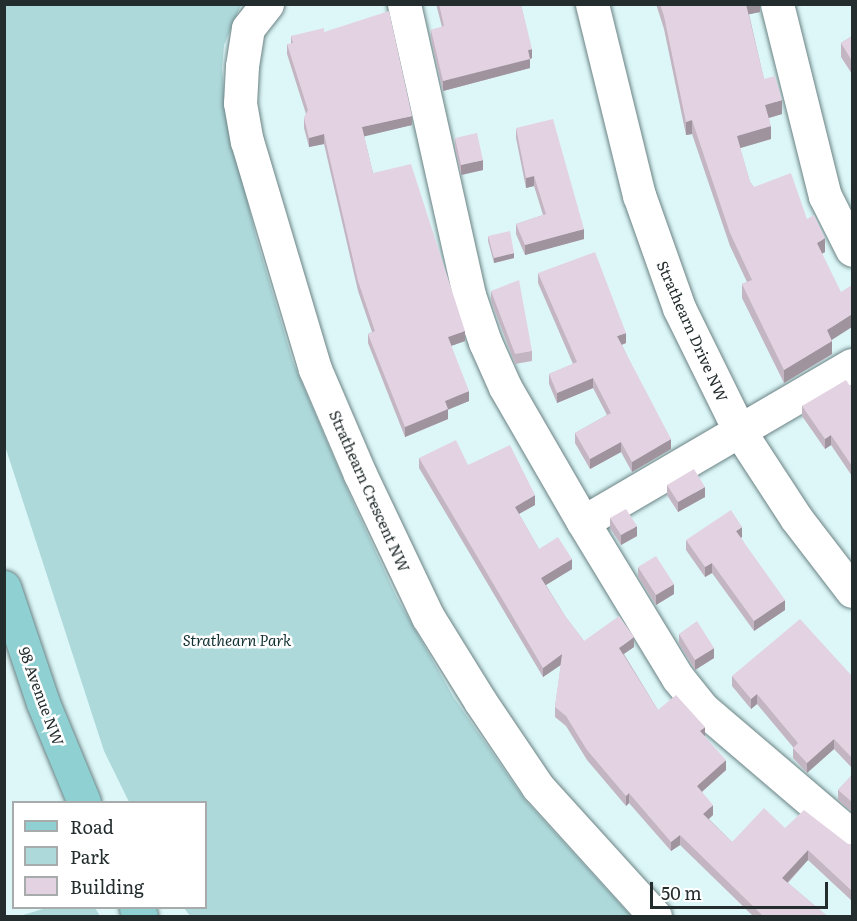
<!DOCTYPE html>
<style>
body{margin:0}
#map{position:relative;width:857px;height:921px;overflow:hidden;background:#ddf7f8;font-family:Literata,serif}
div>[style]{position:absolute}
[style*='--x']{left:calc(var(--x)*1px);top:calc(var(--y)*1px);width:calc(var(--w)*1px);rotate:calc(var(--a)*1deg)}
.green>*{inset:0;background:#aed9db}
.roads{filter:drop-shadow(0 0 2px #6b8284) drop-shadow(0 0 2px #6b8284)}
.minor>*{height:33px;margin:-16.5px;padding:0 16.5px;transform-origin:16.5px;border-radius:16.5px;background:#fff}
.major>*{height:33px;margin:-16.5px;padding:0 16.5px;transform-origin:16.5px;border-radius:16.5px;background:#8fd0d3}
.wall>*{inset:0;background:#c3b5c2}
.shaded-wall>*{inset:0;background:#9f949e}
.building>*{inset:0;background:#e3d3e2}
span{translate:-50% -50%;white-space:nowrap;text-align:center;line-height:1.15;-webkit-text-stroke:5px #fff;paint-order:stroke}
.street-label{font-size:15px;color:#242d2e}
.park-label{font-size:15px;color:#133133;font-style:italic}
.frame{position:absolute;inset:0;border:6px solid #242d2e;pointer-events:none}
.legend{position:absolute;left:12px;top:801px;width:195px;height:108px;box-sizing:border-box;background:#fff;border:2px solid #a7abab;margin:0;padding:8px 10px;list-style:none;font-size:18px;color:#242d2e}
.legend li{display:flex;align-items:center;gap:12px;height:30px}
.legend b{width:30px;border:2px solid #a7abab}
.scale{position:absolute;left:650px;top:882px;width:178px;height:27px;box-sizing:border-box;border:3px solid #242d2e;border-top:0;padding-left:8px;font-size:18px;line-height:21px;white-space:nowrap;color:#242d2e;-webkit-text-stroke:4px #fff;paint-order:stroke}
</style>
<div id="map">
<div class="green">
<i style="clip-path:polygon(4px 5px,241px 5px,224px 45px,222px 69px,226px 112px,256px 237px,293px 362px,350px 496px,397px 598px,454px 698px,525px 800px,631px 916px,190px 916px,184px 908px,206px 908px,206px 802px,129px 802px,104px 751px,5px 446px)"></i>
<i style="clip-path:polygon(46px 908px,95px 908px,100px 916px,20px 916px)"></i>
</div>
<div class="roads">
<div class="minor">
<i style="--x:267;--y:4;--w:31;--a:128"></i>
<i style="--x:248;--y:28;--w:38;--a:99"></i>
<i style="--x:242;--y:66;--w:37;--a:93"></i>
<i style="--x:240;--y:103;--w:39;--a:80"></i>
<i style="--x:247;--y:141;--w:238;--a:73.4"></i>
<i style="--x:315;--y:369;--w:114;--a:66.8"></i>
<i style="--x:360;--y:474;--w:158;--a:64.6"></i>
<i style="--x:428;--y:617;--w:99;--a:58.2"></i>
<i style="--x:480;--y:701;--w:104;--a:56"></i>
<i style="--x:538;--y:787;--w:174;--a:47.8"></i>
<i style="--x:404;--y:4;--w:298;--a:77.4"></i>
<i style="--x:469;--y:295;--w:50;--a:71.2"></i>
<i style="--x:485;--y:342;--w:49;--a:66"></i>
<i style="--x:505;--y:387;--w:156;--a:60"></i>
<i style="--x:583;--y:522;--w:311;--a:-30.3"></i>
<i style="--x:592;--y:4;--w:197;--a:76.2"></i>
<i style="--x:639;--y:195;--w:120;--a:70.5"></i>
<i style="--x:679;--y:308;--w:138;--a:63.8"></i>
<i style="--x:740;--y:432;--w:103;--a:56.9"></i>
<i style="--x:796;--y:518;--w:92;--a:52.5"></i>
<i style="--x:777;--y:4;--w:198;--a:76"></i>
<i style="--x:825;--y:196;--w:60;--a:63.4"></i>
<i style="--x:583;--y:522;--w:183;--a:58.7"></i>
<i style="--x:678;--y:678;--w:38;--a:51"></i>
<i style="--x:702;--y:708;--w:197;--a:40.5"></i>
</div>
<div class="major">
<i style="--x:4;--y:587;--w:122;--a:71.4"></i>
<i style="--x:43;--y:703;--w:107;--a:67.5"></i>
<i style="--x:136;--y:908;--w:9;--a:58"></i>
</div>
</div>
<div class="wall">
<i style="clip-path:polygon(436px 4px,521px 4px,532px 58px,530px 59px,530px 68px,443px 91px,431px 39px,431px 30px,442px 27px)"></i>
<i style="clip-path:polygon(656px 4px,760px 4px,760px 12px,749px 14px,764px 79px,782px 114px,769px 118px,771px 139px,740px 148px,750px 182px,754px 187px,807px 219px,825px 252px,822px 254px,832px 340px,832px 354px,784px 383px,742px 298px,742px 284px,747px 282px,730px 246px,692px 134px,686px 135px,664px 29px)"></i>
<i style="clip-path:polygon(324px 32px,412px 125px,364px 136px,373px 173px,465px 341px,451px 346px,469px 401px,448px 409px,448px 419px,405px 437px,368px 343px,368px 334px,372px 332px,358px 291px,324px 144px,309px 147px,304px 128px,304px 118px,306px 114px,287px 54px,287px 44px,291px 44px,291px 36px)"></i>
<i style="clip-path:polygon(852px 36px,852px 74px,841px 57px,841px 43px)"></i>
<i style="clip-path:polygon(516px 128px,584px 239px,525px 255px,516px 234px,516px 224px,543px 215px,534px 186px,526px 188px,516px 138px)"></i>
<i style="clip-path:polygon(455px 138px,483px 170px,461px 175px,455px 148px)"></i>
<i style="clip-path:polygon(488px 236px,514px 258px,494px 263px,488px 241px)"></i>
<i style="clip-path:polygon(538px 273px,626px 343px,622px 345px,671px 449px,632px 472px,621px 452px,590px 469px,575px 443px,575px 433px,607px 415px,593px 388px,557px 403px,549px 384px,549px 374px,573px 364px,538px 283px)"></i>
<i style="clip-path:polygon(491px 291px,532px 351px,532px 361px,515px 364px,491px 301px)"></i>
<i style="clip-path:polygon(852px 385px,852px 476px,831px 445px,825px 449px,802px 416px,802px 406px)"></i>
<i style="clip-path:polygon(419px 458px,468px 465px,535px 505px,519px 514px,539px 549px,572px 569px,546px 585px,565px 616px,584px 641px,634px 647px,624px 654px,658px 710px,705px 737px,726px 770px,702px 792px,713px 815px,709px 819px,732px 842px,785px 828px,848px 844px,852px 844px,852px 901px,808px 860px,788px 883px,827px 916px,753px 916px,680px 845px,671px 851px,629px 803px,626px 806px,587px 760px,566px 726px,555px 717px,555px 707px,561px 665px,543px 677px,419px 468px)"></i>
<i style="clip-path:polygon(667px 485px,705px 497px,678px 512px,667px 495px)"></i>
<i style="clip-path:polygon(610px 518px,637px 536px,621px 545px,610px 528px)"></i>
<i style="clip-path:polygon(742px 537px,741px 538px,785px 610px,754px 631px,712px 573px,705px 577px,686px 550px,686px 540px)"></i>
<i style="clip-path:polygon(638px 567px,674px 594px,656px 605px,638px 577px)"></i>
<i style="clip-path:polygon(679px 634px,714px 658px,695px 670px,679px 644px)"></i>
<i style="clip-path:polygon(732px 676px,852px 676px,852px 768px,834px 749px,807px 773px,793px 758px,793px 747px,757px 704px,751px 709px,732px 686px)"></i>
<i style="clip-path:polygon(852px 775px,852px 812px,838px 800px,838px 790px)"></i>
</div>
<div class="shaded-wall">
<i style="clip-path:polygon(746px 4px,760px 4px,760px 12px,746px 15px)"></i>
<i style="clip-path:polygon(532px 49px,532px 58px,530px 59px,530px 68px,443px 91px,443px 81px)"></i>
<i style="clip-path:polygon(782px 100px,782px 114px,765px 119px,765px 105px)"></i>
<i style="clip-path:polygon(412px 116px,412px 125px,362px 137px,362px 127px)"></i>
<i style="clip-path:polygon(692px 120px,692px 134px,686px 135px,686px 122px)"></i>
<i style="clip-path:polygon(771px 126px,771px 139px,737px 149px,737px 136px)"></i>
<i style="clip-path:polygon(324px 134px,324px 144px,309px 147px,309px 138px)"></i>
<i style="clip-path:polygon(483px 160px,483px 170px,461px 175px,461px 165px)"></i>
<i style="clip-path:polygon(534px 176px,534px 186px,526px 188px,526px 178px)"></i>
<i style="clip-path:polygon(584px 229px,584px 239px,525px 255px,525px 245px)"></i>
<i style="clip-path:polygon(825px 238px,825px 252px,817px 256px,817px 243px)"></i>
<i style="clip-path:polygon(514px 253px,514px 258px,494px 263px,494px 258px)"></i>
<i style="clip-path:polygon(852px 314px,852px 327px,827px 343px,827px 330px)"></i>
<i style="clip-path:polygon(465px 331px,465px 341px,448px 347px,448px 337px)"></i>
<i style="clip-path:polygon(626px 333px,626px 343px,617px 346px,617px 336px)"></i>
<i style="clip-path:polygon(832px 341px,832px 354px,784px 383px,784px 370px)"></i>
<i style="clip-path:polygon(593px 378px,593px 388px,557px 403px,557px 393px)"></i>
<i style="clip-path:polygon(469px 391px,469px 401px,445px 411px,445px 401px)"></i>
<i style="clip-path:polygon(448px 409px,448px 419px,405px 437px,405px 427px)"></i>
<i style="clip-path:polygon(831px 435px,831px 445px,825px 449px,825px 439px)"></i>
<i style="clip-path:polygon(671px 439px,671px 449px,632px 472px,632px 462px)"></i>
<i style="clip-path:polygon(621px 442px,621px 452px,590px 469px,590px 459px)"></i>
<i style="clip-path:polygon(705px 487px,705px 497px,678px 512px,678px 502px)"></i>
<i style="clip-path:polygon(535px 495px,535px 505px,515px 516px,515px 507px)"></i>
<i style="clip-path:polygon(637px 526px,637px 536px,621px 545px,621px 535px)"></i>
<i style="clip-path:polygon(742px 527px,742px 537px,736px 541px,736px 531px)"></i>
<i style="clip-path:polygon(572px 559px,572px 569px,541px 588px,541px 578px)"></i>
<i style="clip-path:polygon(712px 563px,712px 573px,705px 577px,705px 567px)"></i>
<i style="clip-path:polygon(674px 584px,674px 594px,656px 605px,656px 595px)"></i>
<i style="clip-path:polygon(785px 600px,785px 610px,754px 631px,754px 621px)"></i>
<i style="clip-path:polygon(634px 637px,634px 647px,619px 657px,619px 648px)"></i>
<i style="clip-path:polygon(714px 648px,714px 658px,695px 670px,695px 660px)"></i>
<i style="clip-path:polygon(562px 654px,562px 664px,543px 677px,543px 668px)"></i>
<i style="clip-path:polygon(757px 694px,757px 704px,751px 709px,751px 699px)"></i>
<i style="clip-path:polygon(705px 727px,705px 737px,700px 731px)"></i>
<i style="clip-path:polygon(834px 739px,834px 749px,807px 773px,807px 763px)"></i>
<i style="clip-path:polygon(726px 760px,726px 770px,697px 796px,697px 786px)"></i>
<i style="clip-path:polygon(629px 793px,629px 803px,626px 806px,626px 796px)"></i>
<i style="clip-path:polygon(713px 805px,713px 815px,703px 824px,703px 814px)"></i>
<i style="clip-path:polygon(680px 835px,680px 845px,671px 851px,671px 842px)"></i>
<i style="clip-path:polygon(808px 850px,808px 860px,782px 888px,782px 878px)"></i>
</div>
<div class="building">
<i style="clip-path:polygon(439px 4px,521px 4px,532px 49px,528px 50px,530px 59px,443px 81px,431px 30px,444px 26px)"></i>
<i style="clip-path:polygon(660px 4px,746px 4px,764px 79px,775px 76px,782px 100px,765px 105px,771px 126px,737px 136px,750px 182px,754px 187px,791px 173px,807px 219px,814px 215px,825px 238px,817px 243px,841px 292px,852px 285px,852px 314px,827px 330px,832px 341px,784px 370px,742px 284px,752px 280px,730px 233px,692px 120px,686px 122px,664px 16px)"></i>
<i style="clip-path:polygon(389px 11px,412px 116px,362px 127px,373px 173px,411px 164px,465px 331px,448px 337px,469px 391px,445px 401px,448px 409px,405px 427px,368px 334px,375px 331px,358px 281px,324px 134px,309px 138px,304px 118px,308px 110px,287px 44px,293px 43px,291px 36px,324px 28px,324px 32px)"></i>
<i style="clip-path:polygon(852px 36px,852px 61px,841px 43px)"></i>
<i style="clip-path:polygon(553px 119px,584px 229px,525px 245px,516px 224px,546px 214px,534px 176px,526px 178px,516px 128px)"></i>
<i style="clip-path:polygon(477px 133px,483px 160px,461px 165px,455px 138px)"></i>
<i style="clip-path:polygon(510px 231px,514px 253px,494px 258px,488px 236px)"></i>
<i style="clip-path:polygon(595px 252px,626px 333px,617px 336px,671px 439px,632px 462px,621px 442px,590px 459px,575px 433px,611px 413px,593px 378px,557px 393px,549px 374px,577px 362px,538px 273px)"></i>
<i style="clip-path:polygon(519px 280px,532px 351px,515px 354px,491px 291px)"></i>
<i style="clip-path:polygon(846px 380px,850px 386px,852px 385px,852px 466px,831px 435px,825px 439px,802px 406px)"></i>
<i style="clip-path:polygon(456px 440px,468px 465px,510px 445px,535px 495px,515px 507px,539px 549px,558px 537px,572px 559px,541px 578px,565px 616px,584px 641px,619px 616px,634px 637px,619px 648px,658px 710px,676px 695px,705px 727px,700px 731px,726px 760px,697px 786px,713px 805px,703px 814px,732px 842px,764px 808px,785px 828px,804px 810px,848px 844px,852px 844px,852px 891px,808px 850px,782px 878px,827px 916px,763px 916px,680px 835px,671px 842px,629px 793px,626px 796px,587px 750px,566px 716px,555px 707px,562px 654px,543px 668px,419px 458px)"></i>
<i style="clip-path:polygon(694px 469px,705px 487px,678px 502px,667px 485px)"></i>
<i style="clip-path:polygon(626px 509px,637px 526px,621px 535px,610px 518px)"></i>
<i style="clip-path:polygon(731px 510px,742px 527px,736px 531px,785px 600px,754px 621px,712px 563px,705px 567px,686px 540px)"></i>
<i style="clip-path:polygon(656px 556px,674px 584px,656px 595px,638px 567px)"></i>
<i style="clip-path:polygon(800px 619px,852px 676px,852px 758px,834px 739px,807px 763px,793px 748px,798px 743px,757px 694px,751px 699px,732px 676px)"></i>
<i style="clip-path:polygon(697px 621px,714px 648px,695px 660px,679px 634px)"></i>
<i style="clip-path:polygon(852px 775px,852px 802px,838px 790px)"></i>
</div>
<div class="street-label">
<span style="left:693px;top:331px;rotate:66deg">Strathearn Drive NW</span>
<span style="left:370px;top:491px;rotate:66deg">Strathearn Crescent NW</span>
<span style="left:42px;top:696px;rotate:70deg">98 Avenue NW</span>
</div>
<div class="park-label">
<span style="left:237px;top:640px">Strathearn Park</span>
</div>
<div class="frame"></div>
<ul class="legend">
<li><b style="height:8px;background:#8fd0d3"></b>Road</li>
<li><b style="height:16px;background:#aed9db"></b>Park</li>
<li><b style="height:16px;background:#e3d3e2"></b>Building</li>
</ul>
<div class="scale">50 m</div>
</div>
